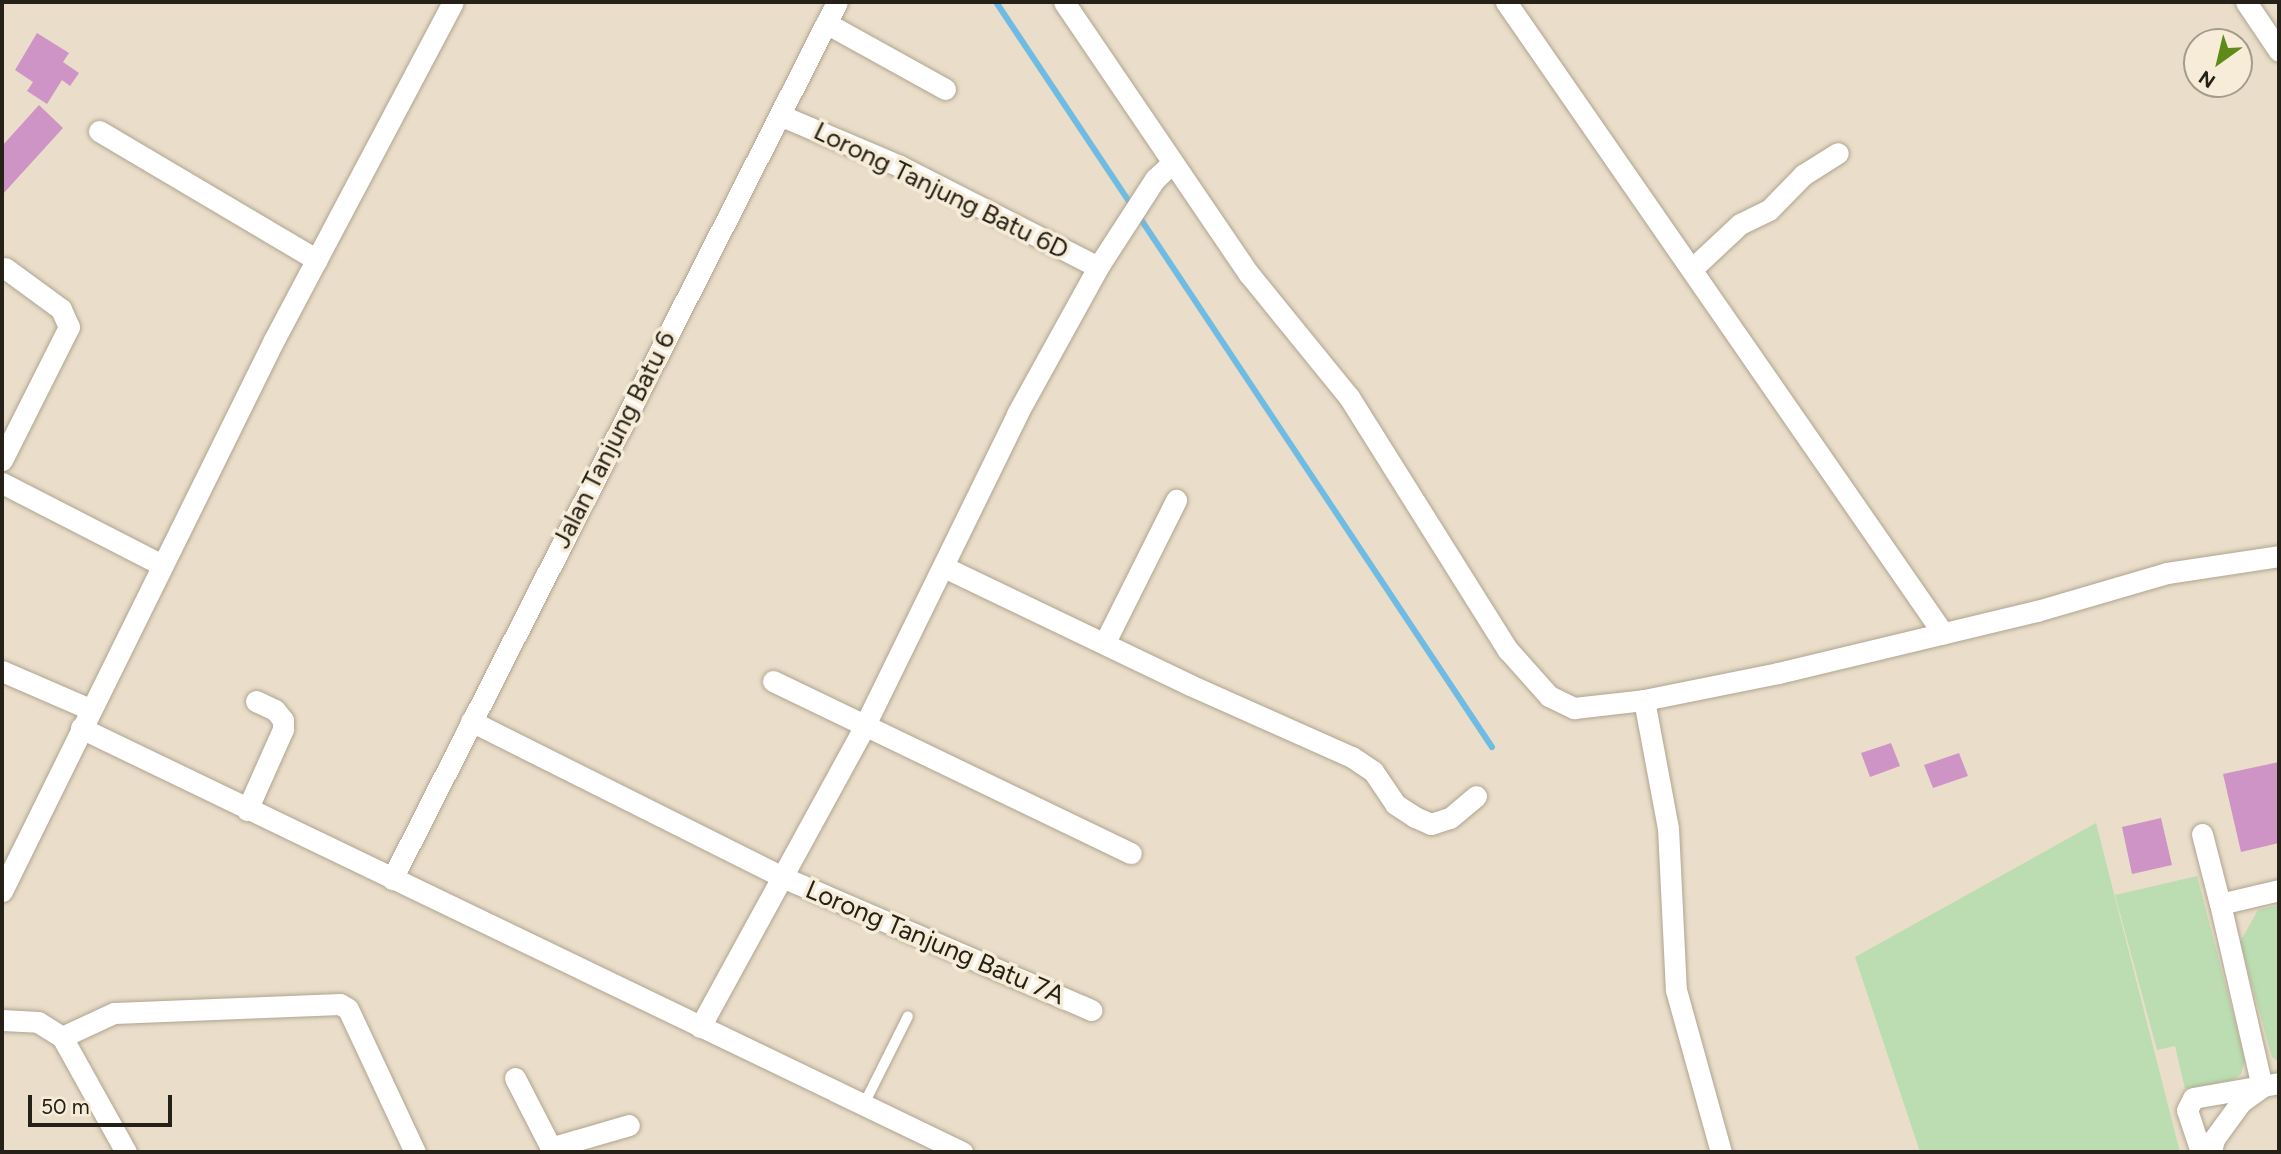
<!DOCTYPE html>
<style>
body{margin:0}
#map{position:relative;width:2281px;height:1154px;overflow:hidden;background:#eadeca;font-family:Figtree,sans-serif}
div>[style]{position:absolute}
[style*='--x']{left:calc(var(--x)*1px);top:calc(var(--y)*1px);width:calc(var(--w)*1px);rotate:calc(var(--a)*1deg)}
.green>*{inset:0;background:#bcddb1}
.stream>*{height:6px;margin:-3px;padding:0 3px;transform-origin:3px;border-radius:3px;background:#6ebce3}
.building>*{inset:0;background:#ce94c5}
.roads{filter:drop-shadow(0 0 2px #afa490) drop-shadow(0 0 2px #afa490)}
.lane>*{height:10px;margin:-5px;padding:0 5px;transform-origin:5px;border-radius:5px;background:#fff}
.street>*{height:21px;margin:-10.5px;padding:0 10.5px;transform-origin:10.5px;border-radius:10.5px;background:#fff}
span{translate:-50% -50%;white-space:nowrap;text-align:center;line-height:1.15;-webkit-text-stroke:7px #f7ecd7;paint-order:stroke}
.street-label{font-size:26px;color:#252119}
.frame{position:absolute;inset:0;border:4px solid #252119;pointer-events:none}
.north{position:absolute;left:2183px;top:28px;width:70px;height:70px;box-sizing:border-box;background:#f7ecd7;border:2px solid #a39b8b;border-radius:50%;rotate:214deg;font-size:19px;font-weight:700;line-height:28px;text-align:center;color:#252119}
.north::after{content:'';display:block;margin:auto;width:24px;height:32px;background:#5e8a19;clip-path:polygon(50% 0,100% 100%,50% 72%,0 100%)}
.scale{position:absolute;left:28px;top:1095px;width:144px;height:32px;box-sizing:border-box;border:4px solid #252119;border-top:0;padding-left:9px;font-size:21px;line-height:24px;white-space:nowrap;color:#252119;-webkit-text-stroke:5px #f7ecd7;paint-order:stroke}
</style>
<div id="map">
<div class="green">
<i style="clip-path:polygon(2096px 823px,2180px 1152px,1920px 1152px,1855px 957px)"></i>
<i style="clip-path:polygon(2197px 876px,2245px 1060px,2241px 1074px,2233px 1080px,2185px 1089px,2175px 1046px,2157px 1050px,2115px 895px)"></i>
<i style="clip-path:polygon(2279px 905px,2279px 1062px,2272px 1057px,2240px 942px,2258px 910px)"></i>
</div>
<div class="stream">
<i style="--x:996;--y:2;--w:245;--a:56.3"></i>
<i style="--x:1138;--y:215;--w:639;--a:56.36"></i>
</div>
<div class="building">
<i style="clip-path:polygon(37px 33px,69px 53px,63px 62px,79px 73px,70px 86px,62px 80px,47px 104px,27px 91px,33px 82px,15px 70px)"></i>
<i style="clip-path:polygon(39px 105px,63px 128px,2px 195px,2px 146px)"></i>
<i style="clip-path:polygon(1891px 743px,1900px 766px,1870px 777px,1861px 753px)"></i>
<i style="clip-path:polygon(1959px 753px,1968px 776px,1933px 788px,1924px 765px)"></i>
<i style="clip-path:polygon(2279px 762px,2279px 843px,2241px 852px,2223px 774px)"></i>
<i style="clip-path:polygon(2161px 818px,2172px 865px,2132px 874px,2122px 827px)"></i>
</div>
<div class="roads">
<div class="lane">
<i style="--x:864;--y:1104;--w:98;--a:-63.4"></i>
</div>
<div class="street">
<i style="--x:1064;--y:2;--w:329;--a:55.8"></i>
<i style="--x:1249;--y:274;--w:159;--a:50.9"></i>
<i style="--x:1349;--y:397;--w:299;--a:57.9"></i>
<i style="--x:1508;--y:650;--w:62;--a:48.3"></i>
<i style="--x:1549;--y:696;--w:28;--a:26"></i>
<i style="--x:1574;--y:708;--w:70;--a:-6.5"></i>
<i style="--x:1644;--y:700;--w:137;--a:-11.4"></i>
<i style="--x:1778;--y:673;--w:266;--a:-13.5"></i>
<i style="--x:2037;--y:611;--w:135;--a:-16.3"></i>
<i style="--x:2167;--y:573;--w:113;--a:-8.6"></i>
<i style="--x:1506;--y:2;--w:768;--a:55.3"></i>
<i style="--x:2246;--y:2;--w:59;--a:56"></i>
<i style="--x:826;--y:23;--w:136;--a:29"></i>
<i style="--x:782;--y:116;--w:128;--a:23"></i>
<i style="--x:900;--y:166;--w:222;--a:27"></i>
<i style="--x:99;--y:131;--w:253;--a:30.6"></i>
<i style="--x:1694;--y:267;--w:63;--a:-43.1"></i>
<i style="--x:1740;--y:224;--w:32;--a:-26"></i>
<i style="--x:1769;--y:210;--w:49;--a:-45.8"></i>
<i style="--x:1803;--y:175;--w:41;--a:-32.2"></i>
<i style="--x:2;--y:460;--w:149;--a:-63.3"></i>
<i style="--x:69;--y:327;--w:20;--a:-114"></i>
<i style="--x:61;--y:309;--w:69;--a:-143.8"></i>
<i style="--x:2;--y:483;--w:180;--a:27.1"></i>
<i style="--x:944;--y:567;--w:273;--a:25.6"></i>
<i style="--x:1190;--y:685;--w:177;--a:24"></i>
<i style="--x:1352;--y:757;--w:25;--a:34"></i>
<i style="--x:1373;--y:771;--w:40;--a:56"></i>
<i style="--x:1395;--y:804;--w:24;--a:33"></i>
<i style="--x:1415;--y:817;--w:17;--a:24"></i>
<i style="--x:1431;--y:824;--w:20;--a:-18"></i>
<i style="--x:1450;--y:818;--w:34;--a:-40"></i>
<i style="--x:1105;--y:642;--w:159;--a:-63.4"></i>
<i style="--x:2;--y:671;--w:96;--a:23.4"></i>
<i style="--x:773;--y:681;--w:397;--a:25.7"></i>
<i style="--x:1644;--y:700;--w:130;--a:79.4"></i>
<i style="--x:1668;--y:828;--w:162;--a:87.2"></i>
<i style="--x:1676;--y:990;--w:168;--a:74.5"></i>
<i style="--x:471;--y:721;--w:346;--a:26.6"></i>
<i style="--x:780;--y:876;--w:339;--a:23.3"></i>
<i style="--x:81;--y:728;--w:978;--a:25.7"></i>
<i style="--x:247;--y:810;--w:89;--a:-66"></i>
<i style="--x:283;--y:729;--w:9;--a:-90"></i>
<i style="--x:283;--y:720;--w:13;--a:-129"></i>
<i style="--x:275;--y:710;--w:21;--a:-155"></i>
<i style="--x:2202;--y:834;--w:72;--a:75.6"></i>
<i style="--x:392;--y:879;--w:983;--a:-63.1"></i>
<i style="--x:2;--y:891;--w:614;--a:-63.73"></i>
<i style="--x:274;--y:340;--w:382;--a:-62.1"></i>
<i style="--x:2;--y:1020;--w:36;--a:3"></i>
<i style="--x:38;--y:1022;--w:28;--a:32"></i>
<i style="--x:62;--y:1037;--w:132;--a:60.9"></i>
<i style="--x:700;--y:1027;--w:342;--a:-61.3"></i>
<i style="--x:864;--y:727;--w:348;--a:-63.9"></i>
<i style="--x:1017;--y:414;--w:168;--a:-61.1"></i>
<i style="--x:1098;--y:267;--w:105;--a:-57.1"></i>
<i style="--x:1155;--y:179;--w:23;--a:-43"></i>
<i style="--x:62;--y:1037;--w:57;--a:-24.8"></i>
<i style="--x:114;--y:1013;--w:226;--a:-2.3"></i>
<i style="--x:340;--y:1004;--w:9;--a:32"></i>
<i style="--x:348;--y:1009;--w:158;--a:64.9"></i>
<i style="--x:515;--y:1078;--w:83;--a:62.8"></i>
<i style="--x:2262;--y:1087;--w:188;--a:-102.9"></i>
<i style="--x:2220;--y:904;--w:61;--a:-13.3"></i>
<i style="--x:550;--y:1148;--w:82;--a:-16.2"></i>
<i style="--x:2201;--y:1152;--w:44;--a:-108.4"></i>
<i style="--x:2187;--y:1110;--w:13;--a:-63"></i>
<i style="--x:2193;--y:1098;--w:87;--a:-9.9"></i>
<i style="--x:2211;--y:1152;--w:13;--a:-77"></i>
<i style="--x:2214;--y:1139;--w:46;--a:-53.9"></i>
<i style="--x:2241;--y:1102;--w:24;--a:-36"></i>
</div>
</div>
<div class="street-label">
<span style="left:941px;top:191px;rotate:26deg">Lorong Tanjung Batu 6D</span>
<span style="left:614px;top:440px;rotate:-63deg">Jalan Tanjung Batu 6</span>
<span style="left:935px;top:943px;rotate:23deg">Lorong Tanjung Batu 7A</span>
</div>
<div class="frame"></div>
<div class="north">N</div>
<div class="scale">50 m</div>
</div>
